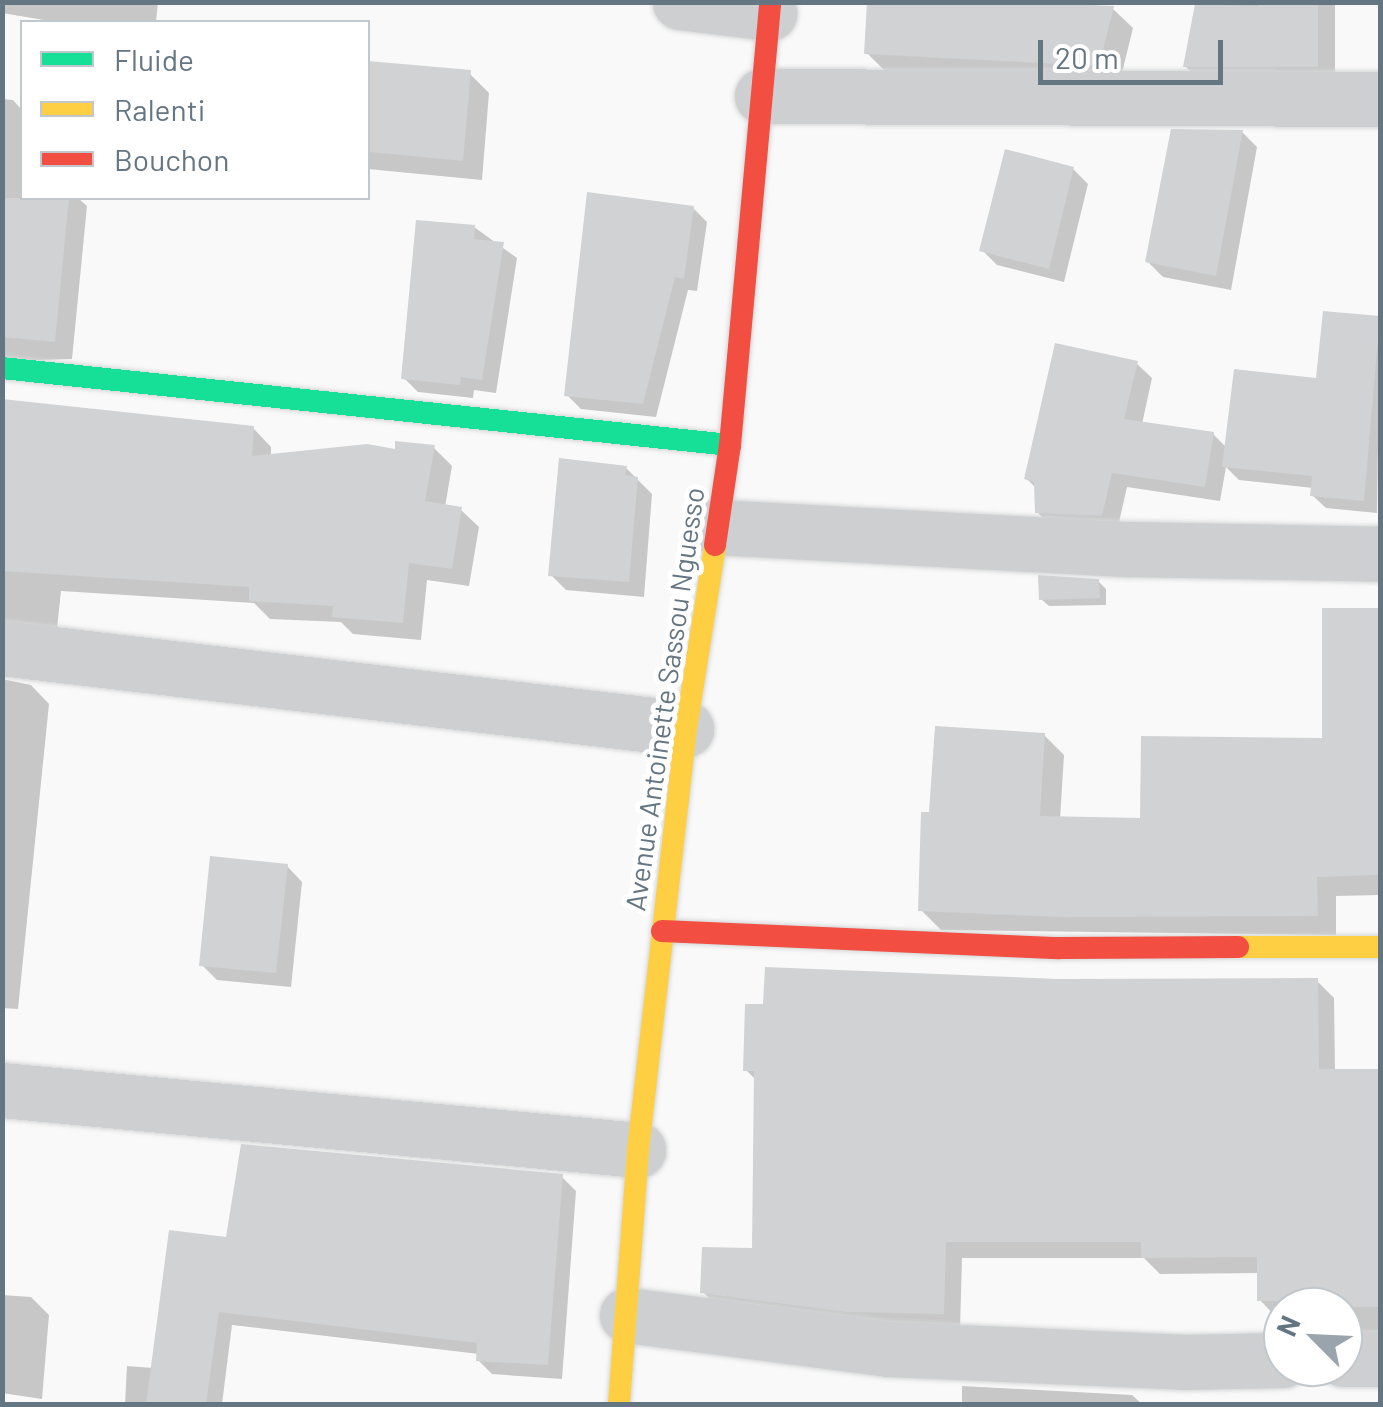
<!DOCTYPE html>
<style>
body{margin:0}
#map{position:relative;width:1383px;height:1407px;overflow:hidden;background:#f9f9f9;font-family:Barlow,sans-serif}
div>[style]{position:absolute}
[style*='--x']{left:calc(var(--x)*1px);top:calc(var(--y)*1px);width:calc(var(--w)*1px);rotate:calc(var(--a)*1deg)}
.shadow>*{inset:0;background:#0003}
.building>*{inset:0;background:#d0d2d3}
.roads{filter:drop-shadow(0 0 2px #d5d6d7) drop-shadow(0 0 2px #d5d6d7)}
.street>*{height:55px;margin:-27.5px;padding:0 27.5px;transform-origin:27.5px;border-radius:27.5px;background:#cecfd0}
.fast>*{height:22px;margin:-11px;padding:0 11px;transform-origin:11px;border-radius:11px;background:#16e098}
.slow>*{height:22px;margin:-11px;padding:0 11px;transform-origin:11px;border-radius:11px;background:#ffcf43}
.jam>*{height:22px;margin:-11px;padding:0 11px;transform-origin:11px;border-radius:11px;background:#f24e42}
span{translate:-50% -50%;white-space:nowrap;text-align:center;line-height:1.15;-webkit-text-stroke:10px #fff;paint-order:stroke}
.street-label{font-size:28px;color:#657683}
.frame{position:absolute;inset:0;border:5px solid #657683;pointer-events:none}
.legend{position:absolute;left:20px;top:20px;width:350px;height:180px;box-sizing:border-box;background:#fff;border:2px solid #c1c8cd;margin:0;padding:12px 18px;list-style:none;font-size:30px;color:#657683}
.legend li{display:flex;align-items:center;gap:20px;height:50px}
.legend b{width:50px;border:2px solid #c1c8cd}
.north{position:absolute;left:1263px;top:1287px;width:100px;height:100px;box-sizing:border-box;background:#fff;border:2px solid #c1c8cd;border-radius:50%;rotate:294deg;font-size:28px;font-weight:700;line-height:40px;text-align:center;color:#657683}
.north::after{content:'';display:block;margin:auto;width:35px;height:45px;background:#99a4ac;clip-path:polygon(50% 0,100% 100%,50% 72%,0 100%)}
.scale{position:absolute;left:1038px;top:40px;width:185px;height:45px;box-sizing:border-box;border:5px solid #657683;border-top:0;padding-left:12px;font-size:30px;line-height:35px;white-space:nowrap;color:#657683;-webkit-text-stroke:8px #fff;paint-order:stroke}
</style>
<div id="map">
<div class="shadow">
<i style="clip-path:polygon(2px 2px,158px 2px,156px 22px,56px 22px,2px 13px)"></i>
<i style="clip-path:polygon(1198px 2px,1335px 2px,1335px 85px,1204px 84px,1185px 66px)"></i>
<i style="clip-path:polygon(1113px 9px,1133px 28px,1119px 85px,887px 73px,867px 53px)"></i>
<i style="clip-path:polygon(368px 64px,469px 73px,489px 93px,482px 180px,368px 169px)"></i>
<i style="clip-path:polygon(2px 99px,13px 100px,22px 110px,22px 198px,78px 198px,87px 206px,72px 359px,2px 361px)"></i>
<i style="clip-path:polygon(1242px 132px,1257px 147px,1231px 290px,1163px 277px,1147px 261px)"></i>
<i style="clip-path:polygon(1073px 169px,1088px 184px,1064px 282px,997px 265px,982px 250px)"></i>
<i style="clip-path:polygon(693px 208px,707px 222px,697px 291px,688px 290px,656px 417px,581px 409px,567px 395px)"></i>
<i style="clip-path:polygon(474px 227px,517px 258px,496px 393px,474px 390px,473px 398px,418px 392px,404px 378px)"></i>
<i style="clip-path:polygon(1325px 314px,1380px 319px,1377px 513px,1326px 508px,1312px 495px,1313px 488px,1239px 480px,1226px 467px,1220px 501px,1127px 487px,1117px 531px,1053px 527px,1037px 512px,1036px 488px,1027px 479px,1136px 363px,1152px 378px,1142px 424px,1213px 434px,1227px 448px,1318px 380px)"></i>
<i style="clip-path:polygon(2px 402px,253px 428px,271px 447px,271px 456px,434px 448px,452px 466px,445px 507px,460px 509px,479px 527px,469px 586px,427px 580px,421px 640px,353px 634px,341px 622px,270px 619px,254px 603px,61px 591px,56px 638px,2px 642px)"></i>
<i style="clip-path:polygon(626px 468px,652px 494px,644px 597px,566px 590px,551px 575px)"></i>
<i style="clip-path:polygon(1098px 581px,1106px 589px,1106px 605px,1049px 606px,1041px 599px)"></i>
<i style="clip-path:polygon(1325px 610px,1380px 610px,1380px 895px,1336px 896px,1336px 935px,941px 930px,921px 910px,931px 815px,1044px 735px,1064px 755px,1060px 819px,1143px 821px,1324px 740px)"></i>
<i style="clip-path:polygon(2px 679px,31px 685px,49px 704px,18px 1009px,2px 1008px)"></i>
<i style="clip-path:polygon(287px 866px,302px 882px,291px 987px,217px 980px,202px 965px)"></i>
<i style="clip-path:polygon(1317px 981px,1334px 998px,1335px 1071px,1380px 1071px,1380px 1338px,1343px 1338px,1343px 1307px,1283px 1307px,1283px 1317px,1276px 1317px,1260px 1300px,1260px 1273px,1160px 1274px,1144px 1258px,962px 1258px,960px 1330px,720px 1309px,703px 1292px,754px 1251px,757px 1081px,746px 1070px,1058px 982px)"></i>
<i style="clip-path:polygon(562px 1177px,576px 1191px,562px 1379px,492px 1374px,478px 1360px,479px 1354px,232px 1325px,222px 1404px,125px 1404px,127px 1366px,153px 1368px,228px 1240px)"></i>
<i style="clip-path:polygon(2px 1295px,31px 1297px,49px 1315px,42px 1399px,2px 1393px)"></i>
<i style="clip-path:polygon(962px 1386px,1132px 1395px,1142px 1404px,962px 1404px)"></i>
</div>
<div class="building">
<i style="clip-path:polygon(867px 2px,1031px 2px,1114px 6px,1099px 66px,864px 54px)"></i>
<i style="clip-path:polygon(1258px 2px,1318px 2px,1318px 67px,1183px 67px,1195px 4px,1258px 6px)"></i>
<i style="clip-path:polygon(368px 61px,471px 70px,463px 161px,370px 152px)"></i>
<i style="clip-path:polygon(1171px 129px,1243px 130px,1216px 276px,1145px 262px)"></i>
<i style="clip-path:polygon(1005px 149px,1074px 167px,1049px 269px,979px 251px)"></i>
<i style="clip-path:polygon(587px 192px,694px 206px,684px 279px,675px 277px,643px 404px,564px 396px)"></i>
<i style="clip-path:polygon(2px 198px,69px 198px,55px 342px,2px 337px)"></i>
<i style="clip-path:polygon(416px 220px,475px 225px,474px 239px,504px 242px,482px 380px,461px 377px,460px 385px,401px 379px)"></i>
<i style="clip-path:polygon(1323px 311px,1380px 316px,1364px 501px,1310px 496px,1312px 476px,1222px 467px,1234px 369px,1316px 378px)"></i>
<i style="clip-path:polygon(1055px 343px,1138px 361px,1124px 419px,1214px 432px,1205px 487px,1112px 473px,1102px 516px,1035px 513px,1034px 482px,1024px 479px)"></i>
<i style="clip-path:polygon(2px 399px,254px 426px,252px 456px,367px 444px,395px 449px,395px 441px,435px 445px,425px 501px,462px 507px,452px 569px,409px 563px,403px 623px,332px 617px,333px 606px,249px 601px,249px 587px,2px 571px)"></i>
<i style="clip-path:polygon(559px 458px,627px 466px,625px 475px,638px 477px,629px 582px,548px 576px)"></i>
<i style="clip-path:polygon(1038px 575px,1099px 579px,1100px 598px,1039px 600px)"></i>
<i style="clip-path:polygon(1322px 608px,1380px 608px,1380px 875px,1317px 877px,1318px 916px,1060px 917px,918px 911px,921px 812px,929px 812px,935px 726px,1045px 733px,1040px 816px,1140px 818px,1141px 736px,1322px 738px)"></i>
<i style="clip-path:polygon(210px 856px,288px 864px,276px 973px,199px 966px)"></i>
<i style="clip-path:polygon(765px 967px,1058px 979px,1318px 978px,1319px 1069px,1380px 1069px,1380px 1307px,1322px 1307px,1322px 1301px,1257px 1301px,1257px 1257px,1141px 1258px,1141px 1242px,946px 1242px,944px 1314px,846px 1312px,700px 1293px,702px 1247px,752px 1248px,754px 1071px,743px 1071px,745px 1004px,763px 1004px)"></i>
<i style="clip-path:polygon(241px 1144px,563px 1174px,548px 1365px,476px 1361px,477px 1343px,219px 1312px,206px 1404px,146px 1404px,169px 1230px,226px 1237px)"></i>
</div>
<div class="roads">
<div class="street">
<i style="--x:680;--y:2;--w:90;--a:7"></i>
<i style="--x:762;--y:96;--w:618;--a:0.28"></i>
<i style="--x:716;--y:527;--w:413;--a:3.1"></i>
<i style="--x:1128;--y:549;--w:252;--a:1.1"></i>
<i style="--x:2;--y:648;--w:689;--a:6.75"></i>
<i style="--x:2;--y:1090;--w:639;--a:5.39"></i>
<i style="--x:627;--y:1315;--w:264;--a:7.4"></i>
<i style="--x:889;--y:1349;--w:293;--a:2.5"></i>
<i style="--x:1182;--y:1362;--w:101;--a:-1.1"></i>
<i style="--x:1343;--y:1359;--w:37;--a:0"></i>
</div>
<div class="fast">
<i style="--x:2;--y:368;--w:732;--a:6.04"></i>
</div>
<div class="slow">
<i style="--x:1238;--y:947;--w:142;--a:0"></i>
<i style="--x:619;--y:1404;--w:255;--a:-85.7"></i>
<i style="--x:638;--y:1150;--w:424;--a:-83.5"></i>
<i style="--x:686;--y:729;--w:186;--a:-81"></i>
</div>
<div class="jam">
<i style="--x:715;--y:545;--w:101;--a:-81.5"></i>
<i style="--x:730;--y:445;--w:445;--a:-84.8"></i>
<i style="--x:662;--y:931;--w:397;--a:2.5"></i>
<i style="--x:1059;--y:948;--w:179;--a:-0.3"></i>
</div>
</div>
<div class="street-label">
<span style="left:664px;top:699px;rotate:-82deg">Avenue Antoinette Sassou Nguesso</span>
</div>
<div class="frame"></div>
<ul class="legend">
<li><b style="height:12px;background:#16e098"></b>Fluide</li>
<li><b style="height:12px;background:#ffcf43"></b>Ralenti</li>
<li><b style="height:12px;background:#f24e42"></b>Bouchon</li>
</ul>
<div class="north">N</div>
<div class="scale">20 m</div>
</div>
